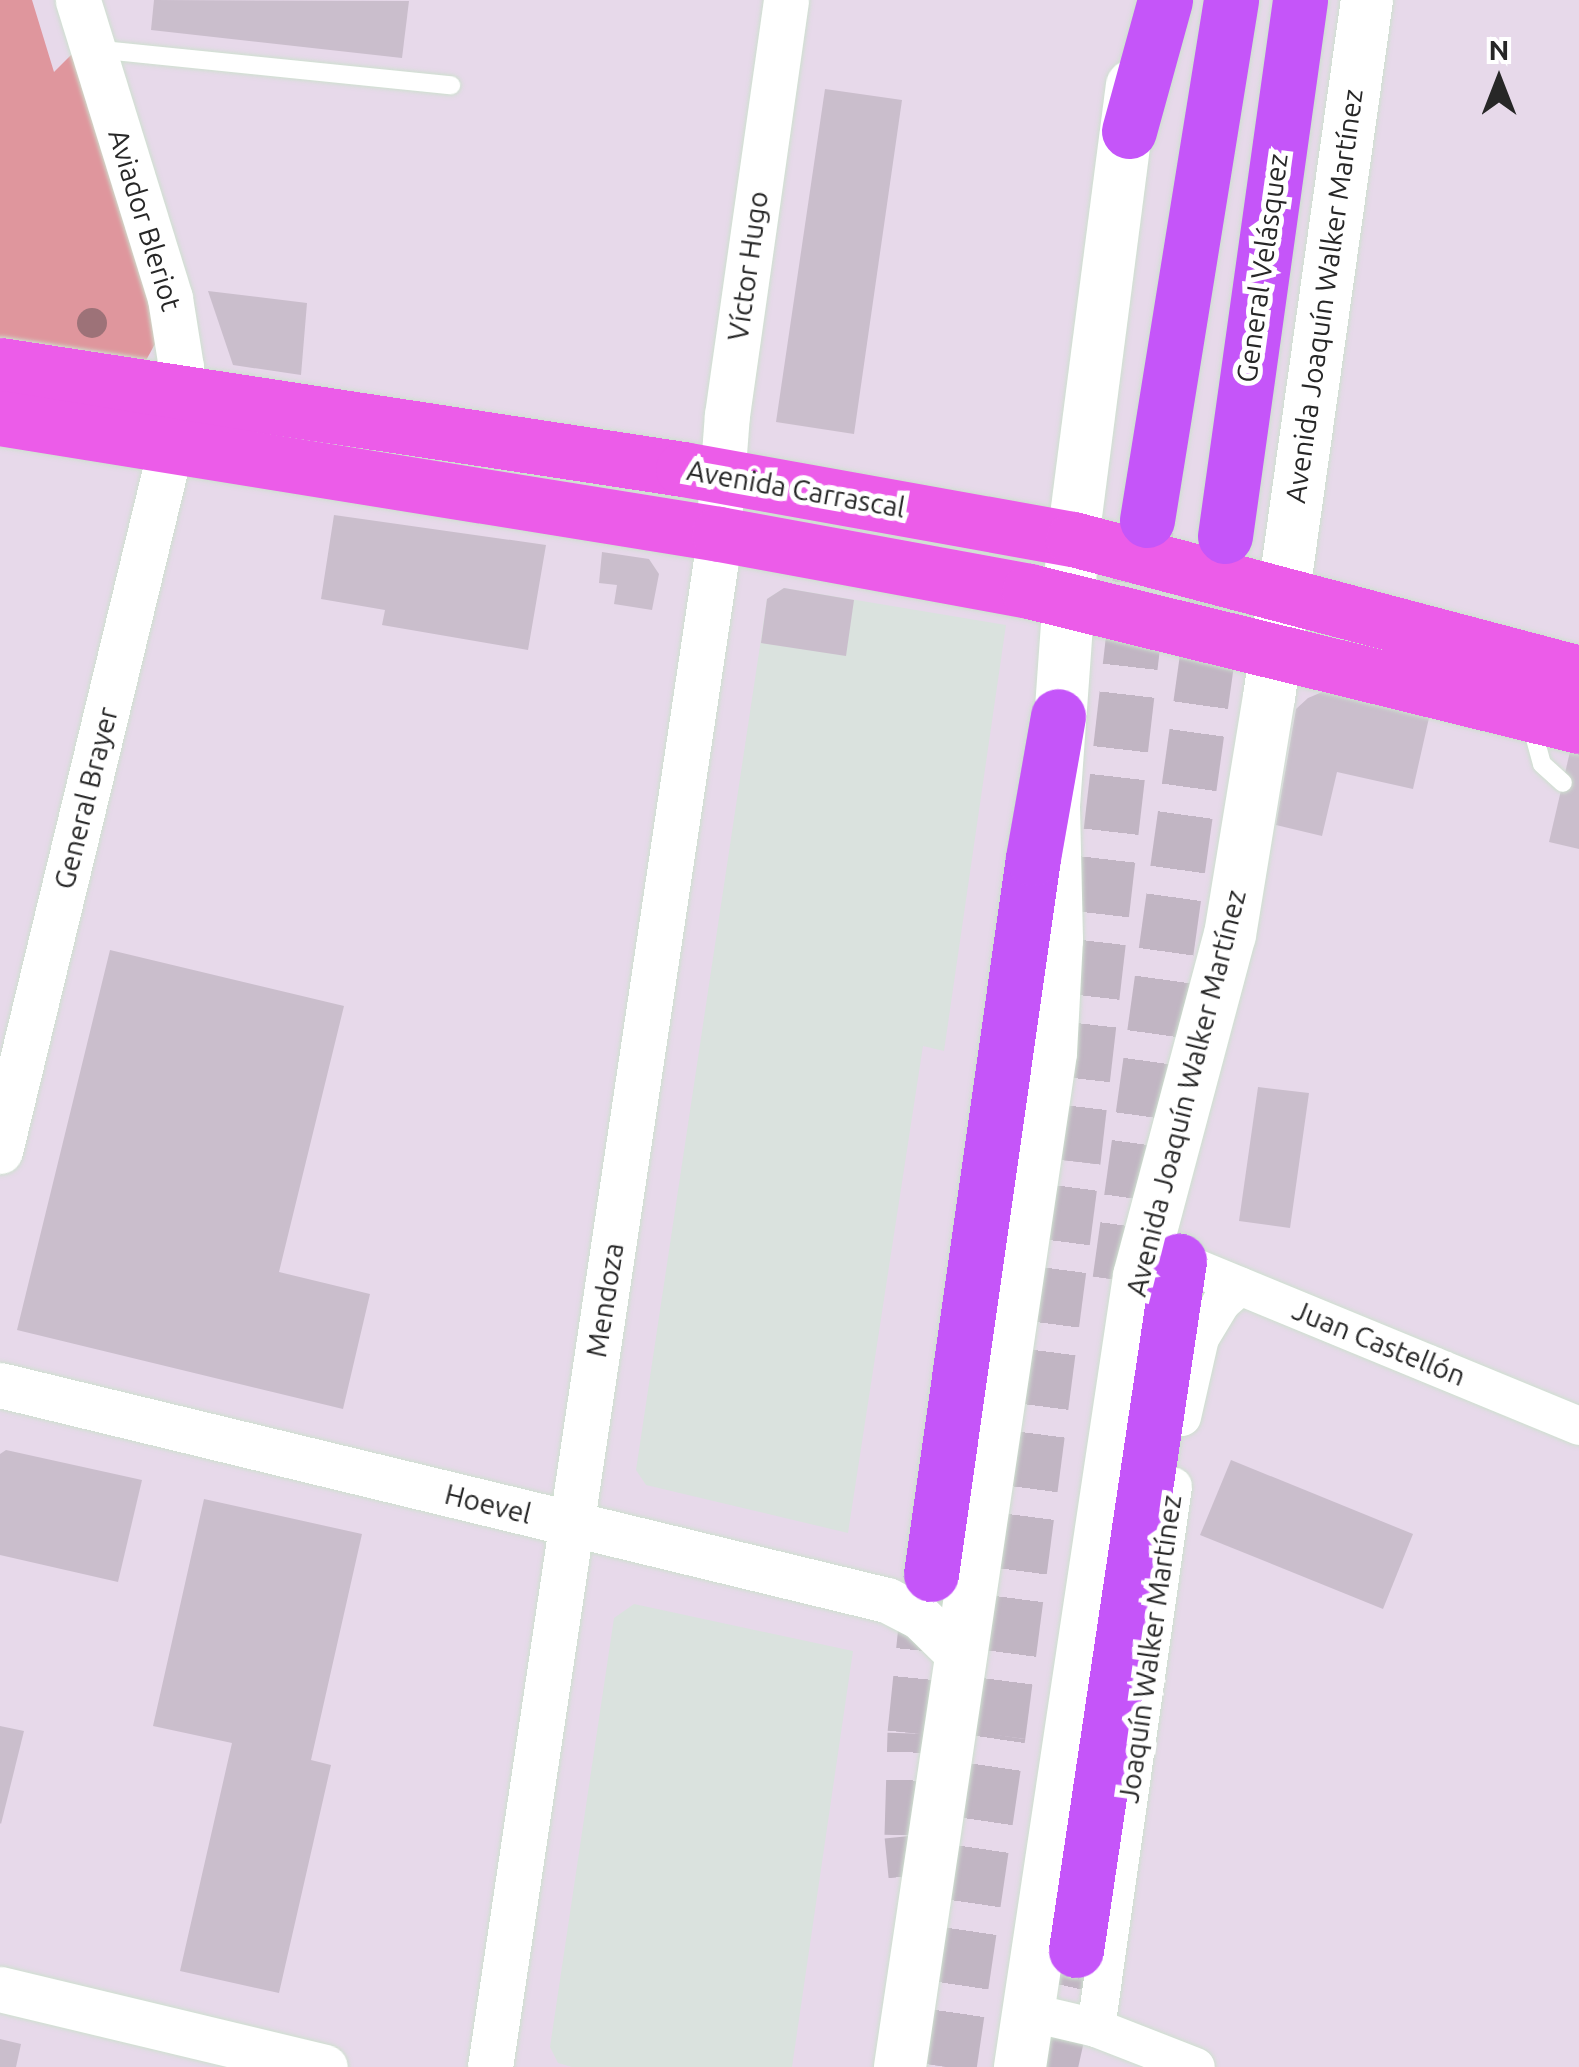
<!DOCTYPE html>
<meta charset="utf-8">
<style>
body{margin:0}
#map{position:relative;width:1579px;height:2067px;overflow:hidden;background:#e7d9ea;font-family:Ubuntu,sans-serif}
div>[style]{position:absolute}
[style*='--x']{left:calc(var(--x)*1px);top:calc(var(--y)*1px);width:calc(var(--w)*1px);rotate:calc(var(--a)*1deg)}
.industrial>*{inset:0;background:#dae2de}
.green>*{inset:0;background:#df969d}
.building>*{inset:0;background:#cabecc}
.motorway-tunnel>*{height:55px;margin-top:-27.5px;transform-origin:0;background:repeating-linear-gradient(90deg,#c1b5c3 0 55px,transparent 0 83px)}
.roads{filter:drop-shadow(0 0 2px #cee0cf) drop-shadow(0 0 2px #cee0cf)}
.service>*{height:18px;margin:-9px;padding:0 9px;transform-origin:9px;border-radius:9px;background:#fff}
.minor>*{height:38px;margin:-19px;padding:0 19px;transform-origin:19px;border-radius:19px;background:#fff}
.tertiary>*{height:45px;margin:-22.5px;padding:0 22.5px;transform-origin:22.5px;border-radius:22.5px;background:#fff}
.secondary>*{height:52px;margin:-26px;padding:0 26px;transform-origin:26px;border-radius:26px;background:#fff}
.primary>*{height:55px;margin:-27.5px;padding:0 27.5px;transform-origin:27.5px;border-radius:27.5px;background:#ec5ce9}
.motorway>*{height:55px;margin:-27.5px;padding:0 27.5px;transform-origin:27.5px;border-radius:27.5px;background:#c555f9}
.trees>*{width:30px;height:30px;margin:-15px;border-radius:50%;background:#9d7278}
span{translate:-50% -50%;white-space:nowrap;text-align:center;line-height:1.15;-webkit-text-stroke:10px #fff;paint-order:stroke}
.street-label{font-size:28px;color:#272727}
.north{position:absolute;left:1449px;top:30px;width:100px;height:100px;-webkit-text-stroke:8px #fff;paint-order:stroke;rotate:0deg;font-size:28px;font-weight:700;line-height:40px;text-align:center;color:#272727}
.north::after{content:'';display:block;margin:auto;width:35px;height:45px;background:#272727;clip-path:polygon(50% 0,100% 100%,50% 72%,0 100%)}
</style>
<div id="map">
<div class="industrial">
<i style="clip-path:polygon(784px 588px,1006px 625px,944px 1051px,923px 1046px,848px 1533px,646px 1485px,636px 1470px,767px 599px)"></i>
<i style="clip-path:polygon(634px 1604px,853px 1651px,792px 2067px,572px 2067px,558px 2063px,550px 2047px,614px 1618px)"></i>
</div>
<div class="green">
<i style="clip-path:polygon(0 0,32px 0,54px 72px,77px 49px,161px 333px,144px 364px,0 338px)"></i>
</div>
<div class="building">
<i style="clip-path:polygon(154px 0,409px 1px,402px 58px,151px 30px)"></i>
<i style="clip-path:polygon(825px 89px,902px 100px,854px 434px,776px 422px)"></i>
<i style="clip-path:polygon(208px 291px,307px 303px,301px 375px,233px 365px)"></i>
<i style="clip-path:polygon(334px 515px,546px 545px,528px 650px,382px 625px,385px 610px,321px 599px)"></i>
<i style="clip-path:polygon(602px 552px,649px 559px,659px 574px,652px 610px,614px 604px,617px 585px,599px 583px)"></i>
<i style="clip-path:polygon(784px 588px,854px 600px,846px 656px,761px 643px,767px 599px)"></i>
<i style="clip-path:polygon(1334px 687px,1431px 709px,1413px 789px,1337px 772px,1322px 836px,1276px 825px,1296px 709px,1308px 698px)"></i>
<i style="clip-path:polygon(1572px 743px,1579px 744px,1579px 849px,1549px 842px)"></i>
<i style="clip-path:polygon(110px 950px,344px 1006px,279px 1272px,370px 1294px,343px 1409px,17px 1330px)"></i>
<i style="clip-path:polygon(1258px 1087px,1309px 1093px,1290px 1228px,1239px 1221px)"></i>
<i style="clip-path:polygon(6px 1450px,142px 1480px,118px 1582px,0 1555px,0 1454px)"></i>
<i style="clip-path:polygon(1231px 1460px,1413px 1534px,1383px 1609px,1200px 1535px)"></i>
<i style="clip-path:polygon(204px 1499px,362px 1534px,311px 1760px,331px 1765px,279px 1993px,180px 1971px,232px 1743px,153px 1726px)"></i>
<i style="clip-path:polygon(0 1726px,24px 1731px,1px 1824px,0 1823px)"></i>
<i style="clip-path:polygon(0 2039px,21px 2044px,16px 2067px,0 2067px)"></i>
</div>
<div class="motorway-tunnel">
<i style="--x:1120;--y:1280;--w:699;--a:-82.02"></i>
<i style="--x:916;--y:1875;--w:40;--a:-95.7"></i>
<i style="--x:912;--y:1835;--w:102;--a:-88.3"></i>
<i style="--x:915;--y:1733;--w:157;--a:-84.1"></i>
<i style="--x:949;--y:2067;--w:336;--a:-81.6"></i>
<i style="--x:998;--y:1735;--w:579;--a:-82.56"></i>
<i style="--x:1073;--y:1161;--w:645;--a:-83.41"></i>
<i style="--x:1050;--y:2067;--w:120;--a:-77.5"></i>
</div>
<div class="roads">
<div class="service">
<i style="--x:94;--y:49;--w:359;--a:5.8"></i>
<i style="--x:1531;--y:724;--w:41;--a:74.6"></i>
<i style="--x:1542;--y:764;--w:28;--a:42"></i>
</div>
<div class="minor">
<i style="--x:1179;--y:1261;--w:433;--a:22.4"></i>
<i style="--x:1182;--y:1417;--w:81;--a:-77.2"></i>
<i style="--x:1200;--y:1338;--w:41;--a:-59"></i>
<i style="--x:1221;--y:1303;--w:25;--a:-42"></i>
<i style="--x:1028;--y:2012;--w:70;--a:13.2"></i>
<i style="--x:1096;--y:2028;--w:107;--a:21.3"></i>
<i style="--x:1096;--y:2028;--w:547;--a:-81.91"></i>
</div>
<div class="tertiary">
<i style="--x:0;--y:1151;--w:726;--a:-76.38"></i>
<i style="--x:171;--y:445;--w:79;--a:-82.7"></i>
<i style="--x:181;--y:367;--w:70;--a:-99.1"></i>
<i style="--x:170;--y:298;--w:312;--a:-107.2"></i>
<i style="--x:0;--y:1385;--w:913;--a:13.63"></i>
<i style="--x:887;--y:1600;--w:36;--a:27"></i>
<i style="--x:919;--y:1616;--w:56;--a:44.3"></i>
<i style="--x:0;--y:1989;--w:334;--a:13.5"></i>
<i style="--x:490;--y:2067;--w:1524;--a:-81.47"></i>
<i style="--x:716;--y:560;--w:145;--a:-85.7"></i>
<i style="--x:727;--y:415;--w:419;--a:-81.9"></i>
</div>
<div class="secondary">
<i style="--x:900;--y:2067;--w:1025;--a:-81.53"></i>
<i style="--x:1051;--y:1053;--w:113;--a:-87"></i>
<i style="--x:1057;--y:940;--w:134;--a:-91.3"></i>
<i style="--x:1054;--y:806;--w:268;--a:-85.9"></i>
<i style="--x:1073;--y:539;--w:457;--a:-82.6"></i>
<i style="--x:1020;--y:2067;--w:800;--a:-81.44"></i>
<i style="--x:1139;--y:1276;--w:353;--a:-75.1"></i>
<i style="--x:1230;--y:935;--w:240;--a:-80.7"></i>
<i style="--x:1269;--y:698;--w:705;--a:-82.01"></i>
</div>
<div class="primary">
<i style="--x:0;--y:365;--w:691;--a:8.66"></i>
<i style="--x:683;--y:469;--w:396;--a:10.2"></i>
<i style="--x:1073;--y:539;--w:523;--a:14.83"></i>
<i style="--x:0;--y:418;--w:728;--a:9.16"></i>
<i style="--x:719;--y:534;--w:315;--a:10.4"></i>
<i style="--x:1029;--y:591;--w:566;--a:13.79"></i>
</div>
<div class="motorway">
<i style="--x:1129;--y:131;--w:136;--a:-74.6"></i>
<i style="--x:1147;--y:520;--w:527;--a:-80.82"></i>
<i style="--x:1225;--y:536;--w:541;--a:-82.03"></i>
<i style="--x:931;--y:1574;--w:723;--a:-81.89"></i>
<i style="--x:1033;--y:858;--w:144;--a:-80"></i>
<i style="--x:1076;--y:1950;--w:697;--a:-81.5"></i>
</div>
</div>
<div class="trees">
<i style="left:92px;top:323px"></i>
</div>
<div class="street-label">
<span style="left:145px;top:220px;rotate:73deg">Aviador Bleriot</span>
<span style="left:748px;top:266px;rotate:-82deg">Víctor Hugo</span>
<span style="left:1262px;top:268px;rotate:-82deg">General Velásquez</span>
<span style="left:1324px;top:296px;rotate:-82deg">Avenida Joaquín Walker Martínez</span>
<span style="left:796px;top:489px;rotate:10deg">Avenida Carrascal</span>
<span style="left:86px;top:798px;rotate:-76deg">General Brayer</span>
<span style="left:1186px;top:1093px;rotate:-76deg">Avenida Joaquín Walker Martínez</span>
<span style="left:605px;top:1300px;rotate:-81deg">Mendoza</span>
<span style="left:1379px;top:1343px;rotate:22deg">Juan Castellón</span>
<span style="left:488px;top:1504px;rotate:14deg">Hoevel</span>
<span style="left:1150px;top:1649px;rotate:-82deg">Joaquín Walker Martínez</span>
</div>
<div class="north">N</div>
</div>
